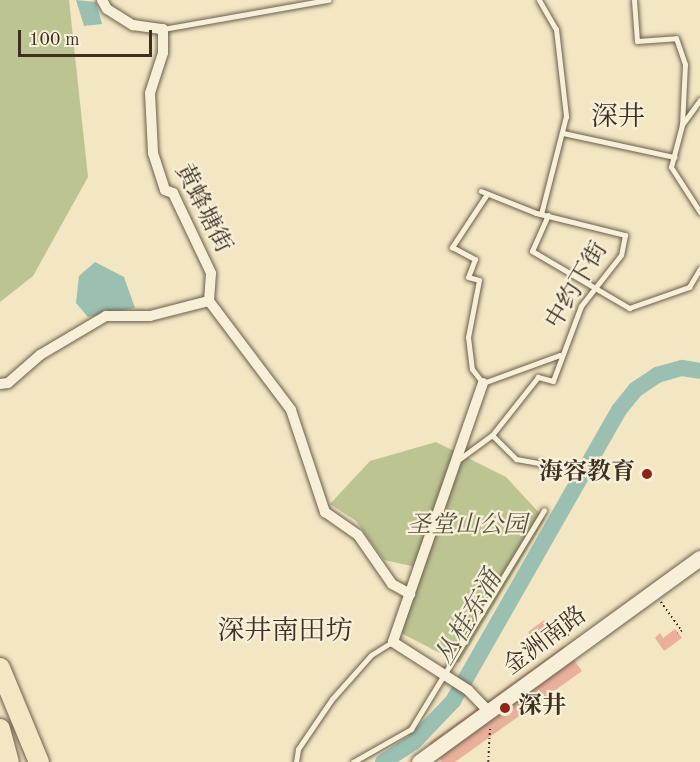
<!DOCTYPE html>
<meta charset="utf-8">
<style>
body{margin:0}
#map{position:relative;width:700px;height:762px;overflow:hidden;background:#f2e6c3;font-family:"Old Standard TT","Noto Serif SC",serif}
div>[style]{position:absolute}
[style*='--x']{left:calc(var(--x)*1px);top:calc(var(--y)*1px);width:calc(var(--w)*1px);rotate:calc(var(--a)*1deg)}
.green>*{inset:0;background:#bcc492}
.water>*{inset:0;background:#9bc0b2}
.river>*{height:16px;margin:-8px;padding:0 8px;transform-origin:8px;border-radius:8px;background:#9bc0b2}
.building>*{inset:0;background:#e9b19b}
.path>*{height:1.5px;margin-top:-0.75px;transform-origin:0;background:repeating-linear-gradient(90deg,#3d3022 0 1.5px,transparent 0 4.5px)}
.roads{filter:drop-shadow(0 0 2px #6a5e4a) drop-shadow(0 0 2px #6a5e4a)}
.lane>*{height:5px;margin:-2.5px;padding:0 2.5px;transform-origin:2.5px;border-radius:2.5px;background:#f7efd8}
.street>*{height:10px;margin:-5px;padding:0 5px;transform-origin:5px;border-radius:5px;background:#f7efd8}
.secondary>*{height:15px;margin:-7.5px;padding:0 7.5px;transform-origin:7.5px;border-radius:7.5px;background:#f7efd8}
.highway>*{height:20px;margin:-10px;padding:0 10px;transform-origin:10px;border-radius:10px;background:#f2e6c3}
.dots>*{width:16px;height:16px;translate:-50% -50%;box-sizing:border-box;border:3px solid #f7efd8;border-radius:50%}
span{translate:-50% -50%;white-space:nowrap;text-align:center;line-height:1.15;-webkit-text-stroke:4.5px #f7efd8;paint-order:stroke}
.street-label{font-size:24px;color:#3d3022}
.poi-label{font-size:24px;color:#3d3022;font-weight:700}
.right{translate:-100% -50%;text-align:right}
.left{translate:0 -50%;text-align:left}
.park-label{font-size:24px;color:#564e38;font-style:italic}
.water-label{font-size:26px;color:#545446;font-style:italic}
.quarter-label{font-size:27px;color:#3d3022}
.scale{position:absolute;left:18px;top:30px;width:134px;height:27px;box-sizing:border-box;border:3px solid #3d3022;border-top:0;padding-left:8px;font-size:18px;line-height:21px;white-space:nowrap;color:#3d3022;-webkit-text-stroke:4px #f7efd8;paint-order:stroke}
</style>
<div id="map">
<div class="green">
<i style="clip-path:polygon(0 0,69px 0,88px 177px,33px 276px,0 302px)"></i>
<i style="clip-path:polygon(436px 442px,506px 477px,545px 519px,459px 663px,401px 633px,420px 568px,384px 560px,356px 521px,330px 504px,370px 461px)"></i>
</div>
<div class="water">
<i style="clip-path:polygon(76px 0,96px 2px,102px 24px,84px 26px)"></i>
<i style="clip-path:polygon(95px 262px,124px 277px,135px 308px,88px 317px,76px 303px,79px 276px)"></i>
</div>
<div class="river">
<i style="--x:383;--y:762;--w:37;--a:-33"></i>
<i style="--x:414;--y:742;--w:57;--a:-46.4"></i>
<i style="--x:453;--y:701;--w:335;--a:-60.3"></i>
<i style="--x:619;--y:410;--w:26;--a:-51"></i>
<i style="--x:635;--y:390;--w:27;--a:-34"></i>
<i style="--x:657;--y:375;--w:26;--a:-16"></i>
<i style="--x:682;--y:368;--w:18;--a:9"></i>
</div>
<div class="building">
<i style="clip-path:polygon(544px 620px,551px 629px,535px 641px,528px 632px)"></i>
<i style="clip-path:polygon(675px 629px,682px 638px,664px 651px,655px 638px,660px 633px,663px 638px)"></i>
<i style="clip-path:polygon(564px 646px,582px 671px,455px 762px,442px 762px,429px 743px)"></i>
</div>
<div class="path">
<i style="--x:661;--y:602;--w:36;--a:54"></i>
<i style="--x:682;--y:631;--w:5;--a:143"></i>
<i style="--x:548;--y:625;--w:10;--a:-29"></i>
<i style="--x:557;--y:620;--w:21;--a:53"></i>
<i style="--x:488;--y:762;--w:35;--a:-87"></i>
</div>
<div class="roads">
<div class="lane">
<i style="--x:539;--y:0;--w:34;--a:60"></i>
<i style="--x:556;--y:29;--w:88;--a:83.4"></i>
<i style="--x:566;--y:116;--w:101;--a:104.3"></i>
<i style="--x:634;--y:0;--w:41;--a:85.8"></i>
<i style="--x:637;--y:41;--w:39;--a:-4"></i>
<i style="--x:676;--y:38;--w:28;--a:71"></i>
<i style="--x:685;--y:64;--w:61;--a:92.8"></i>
<i style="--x:163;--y:29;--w:168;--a:-10"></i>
<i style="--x:700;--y:100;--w:31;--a:126"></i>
<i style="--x:682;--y:125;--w:43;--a:104.7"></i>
<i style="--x:671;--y:167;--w:54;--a:57.2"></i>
<i style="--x:563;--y:133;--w:114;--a:12.2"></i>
<i style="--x:481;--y:191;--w:59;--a:21.8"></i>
<i style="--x:536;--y:213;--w:92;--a:13.9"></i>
<i style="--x:625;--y:235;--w:20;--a:101"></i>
<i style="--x:621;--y:255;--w:65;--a:128.1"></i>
<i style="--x:581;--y:306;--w:80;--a:110.5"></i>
<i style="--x:553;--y:381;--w:16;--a:-165"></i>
<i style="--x:538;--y:377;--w:74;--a:128.4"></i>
<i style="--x:487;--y:194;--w:64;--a:123.4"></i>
<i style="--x:452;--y:247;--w:26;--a:28"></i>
<i style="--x:475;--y:259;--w:19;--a:111"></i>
<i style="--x:468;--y:277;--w:11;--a:15"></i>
<i style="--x:479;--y:280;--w:58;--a:100.9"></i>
<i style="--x:468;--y:337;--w:32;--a:83"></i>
<i style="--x:472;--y:369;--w:18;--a:52"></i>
<i style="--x:483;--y:383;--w:82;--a:-20"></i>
<i style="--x:548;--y:215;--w:39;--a:114"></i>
<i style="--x:532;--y:251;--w:113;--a:30.4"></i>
<i style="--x:629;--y:308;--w:64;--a:-19.3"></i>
<i style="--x:689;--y:287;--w:21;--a:-59"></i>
<i style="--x:458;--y:460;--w:42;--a:-36.3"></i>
<i style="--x:492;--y:435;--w:34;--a:45"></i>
<i style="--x:516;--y:459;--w:28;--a:10"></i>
<i style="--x:296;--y:762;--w:13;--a:-81"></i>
<i style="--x:298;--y:749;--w:60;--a:-55.8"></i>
<i style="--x:332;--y:699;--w:59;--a:-48.4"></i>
<i style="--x:371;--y:655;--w:25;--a:-32"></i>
<i style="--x:353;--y:762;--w:67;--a:-29.6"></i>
<i style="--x:411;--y:729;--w:256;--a:-58.7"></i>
</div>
<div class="street">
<i style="--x:102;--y:0;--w:10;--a:61"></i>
<i style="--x:107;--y:9;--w:31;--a:32"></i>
<i style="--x:133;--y:25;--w:30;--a:8"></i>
<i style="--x:163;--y:29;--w:24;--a:90"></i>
<i style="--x:163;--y:53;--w:42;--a:108"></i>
<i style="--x:150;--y:93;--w:60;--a:87.1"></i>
<i style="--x:153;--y:153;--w:39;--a:72"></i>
<i style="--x:165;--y:190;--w:9;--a:21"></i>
<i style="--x:173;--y:193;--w:89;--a:64.6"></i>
<i style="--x:211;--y:273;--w:28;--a:94"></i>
<i style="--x:209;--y:301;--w:136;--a:53"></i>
<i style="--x:291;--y:410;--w:108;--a:71.6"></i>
<i style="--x:325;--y:512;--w:40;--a:34.9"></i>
<i style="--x:358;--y:535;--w:60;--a:55.2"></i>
<i style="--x:392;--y:584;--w:21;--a:29"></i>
<i style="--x:483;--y:383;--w:274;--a:109.2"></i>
<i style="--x:393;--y:642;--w:89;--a:32.6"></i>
<i style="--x:468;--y:690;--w:32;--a:46"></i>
<i style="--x:0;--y:384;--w:8;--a:-7"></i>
<i style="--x:8;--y:383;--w:43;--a:-41.2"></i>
<i style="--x:40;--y:355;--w:77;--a:-30.6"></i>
<i style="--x:106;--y:316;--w:44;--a:0"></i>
<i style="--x:150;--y:316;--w:61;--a:-14.3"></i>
</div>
<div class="secondary">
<i style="--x:419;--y:762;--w:347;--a:-36"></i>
</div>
<div class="highway">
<i style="--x:0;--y:668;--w:102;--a:67.5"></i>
<i style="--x:0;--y:729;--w:34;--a:75"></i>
</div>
</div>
<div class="dots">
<i style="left:647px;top:474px;background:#8f2418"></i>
<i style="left:505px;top:708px;background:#8f2418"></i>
</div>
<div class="street-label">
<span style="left:202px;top:209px;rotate:63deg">黄蜂塘街</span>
<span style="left:578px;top:286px;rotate:-59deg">中约下街</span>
<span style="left:546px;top:642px;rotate:-37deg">金洲南路</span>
</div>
<div class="poi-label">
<span class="right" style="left:635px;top:474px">海容教育</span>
<span class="left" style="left:518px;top:708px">深井</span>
</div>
<div class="park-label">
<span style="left:467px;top:527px">圣堂山公园</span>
</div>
<div class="water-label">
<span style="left:470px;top:619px;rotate:-60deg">丛桂东涌</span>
</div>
<div class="quarter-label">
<span style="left:618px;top:118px">深井</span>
<span style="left:285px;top:632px">深井南田坊</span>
</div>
<div class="scale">100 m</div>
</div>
